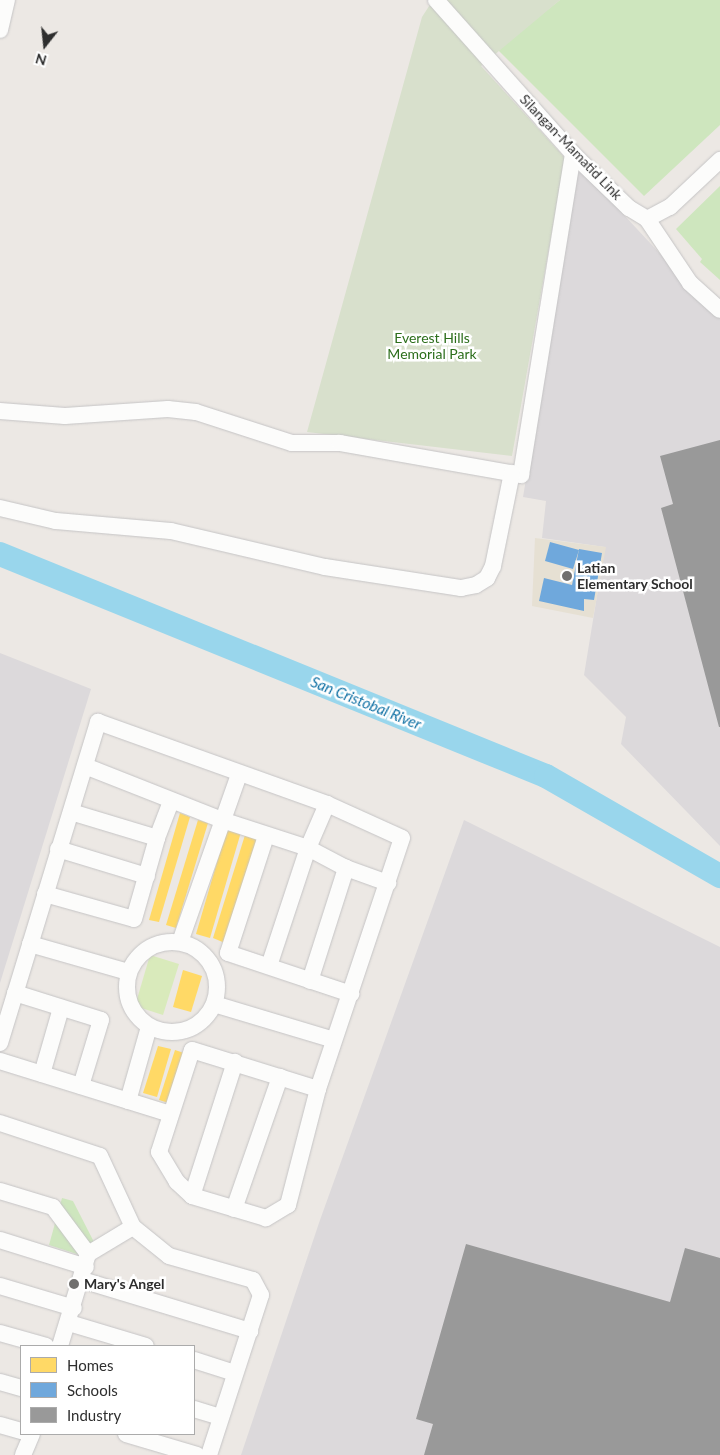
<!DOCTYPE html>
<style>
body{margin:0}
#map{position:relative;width:720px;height:1455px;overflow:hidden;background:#ece8e4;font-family:Lato,sans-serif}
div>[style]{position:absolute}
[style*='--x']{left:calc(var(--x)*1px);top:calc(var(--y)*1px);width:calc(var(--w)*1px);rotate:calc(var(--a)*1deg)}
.industrial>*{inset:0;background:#dcd9db}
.education>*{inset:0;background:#e6e0d3}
.green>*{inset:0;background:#cee6be}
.cemetery>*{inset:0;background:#d8e0cc}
.pitch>*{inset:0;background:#d9eabb}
.homes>*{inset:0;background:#ffd966}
.schools>*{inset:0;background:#6fa8dc}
.industry>*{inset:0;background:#999}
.river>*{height:24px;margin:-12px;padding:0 12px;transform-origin:12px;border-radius:12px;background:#99d6ec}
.roads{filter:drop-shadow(0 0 1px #c5c4c5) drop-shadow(0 0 1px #c5c4c5)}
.minor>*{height:16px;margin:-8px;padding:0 8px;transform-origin:8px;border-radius:8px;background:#fcfcfb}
.minor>.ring{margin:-8px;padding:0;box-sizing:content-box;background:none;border:16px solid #fcfcfb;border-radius:50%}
.dots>*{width:14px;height:14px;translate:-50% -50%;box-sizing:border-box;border:2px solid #fff;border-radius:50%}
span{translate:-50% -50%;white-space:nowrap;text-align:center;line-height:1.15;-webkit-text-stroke:5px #fff;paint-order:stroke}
.street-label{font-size:14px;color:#2e2e2e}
.park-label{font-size:14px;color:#2c6e1b}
.poi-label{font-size:14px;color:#2e2e2e;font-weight:700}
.left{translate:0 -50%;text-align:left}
.water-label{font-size:15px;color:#0d6fa3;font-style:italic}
.legend{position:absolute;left:20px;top:1345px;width:175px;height:90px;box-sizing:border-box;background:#fff;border:1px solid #ababab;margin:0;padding:6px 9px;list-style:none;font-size:15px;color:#2e2e2e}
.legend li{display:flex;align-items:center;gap:10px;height:25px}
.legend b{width:25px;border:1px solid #ababab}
.north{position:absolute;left:20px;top:20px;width:50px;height:50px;-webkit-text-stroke:4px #fff;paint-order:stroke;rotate:196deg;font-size:14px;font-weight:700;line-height:20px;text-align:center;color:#2e2e2e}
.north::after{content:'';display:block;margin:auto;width:18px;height:22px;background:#2e2e2e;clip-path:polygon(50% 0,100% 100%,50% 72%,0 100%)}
</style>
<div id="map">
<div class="industrial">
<i style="clip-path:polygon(582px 170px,720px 318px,720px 846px,621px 744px,626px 717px,584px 675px,605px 547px,542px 538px,546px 501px,523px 497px,577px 175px)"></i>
<i style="clip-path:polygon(0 653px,91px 689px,0 983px)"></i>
<i style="clip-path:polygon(464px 820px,720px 947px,720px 1455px,241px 1455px,320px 1220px)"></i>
</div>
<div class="education">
<i style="clip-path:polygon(535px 538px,606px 547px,593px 618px,532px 606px)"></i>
</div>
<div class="green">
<i style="clip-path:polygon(560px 0,720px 0,720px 125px,644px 196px,497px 49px)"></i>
<i style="clip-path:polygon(720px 186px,720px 280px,700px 262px,702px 259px,676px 229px)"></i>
<i style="clip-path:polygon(62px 1198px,73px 1201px,95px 1244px,92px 1259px,49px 1245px)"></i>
</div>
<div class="cemetery">
<i style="clip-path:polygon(433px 0,560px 0,481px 66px,565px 158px,512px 456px,307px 432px,422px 17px)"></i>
</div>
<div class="pitch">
<i style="clip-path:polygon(150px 955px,179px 964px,163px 1015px,135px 1006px)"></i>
</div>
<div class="homes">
<i style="clip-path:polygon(180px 813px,190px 817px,159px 922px,149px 920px)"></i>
<i style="clip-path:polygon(198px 820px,208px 823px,176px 928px,166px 925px)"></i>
<i style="clip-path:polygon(227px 828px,241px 832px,210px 938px,196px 934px)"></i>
<i style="clip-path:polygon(245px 835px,258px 839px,225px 943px,213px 938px)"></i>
<i style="clip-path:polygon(183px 970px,202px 976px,191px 1012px,173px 1007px)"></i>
<i style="clip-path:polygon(158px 1046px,171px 1049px,157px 1097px,143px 1093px)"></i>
<i style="clip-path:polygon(175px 1050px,187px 1054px,172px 1104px,159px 1100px)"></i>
</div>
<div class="schools">
<i style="clip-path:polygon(550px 542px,579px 550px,573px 569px,545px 561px)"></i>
<i style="clip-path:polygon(579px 549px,602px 553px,594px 600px,584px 599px,584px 611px,539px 601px,544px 578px,572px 585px)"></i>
</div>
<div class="industry">
<i style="clip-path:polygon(720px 440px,720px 727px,719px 727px,661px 508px,673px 504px,660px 456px)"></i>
<i style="clip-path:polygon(466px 1244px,670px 1302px,685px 1248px,720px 1258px,720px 1455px,424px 1455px,433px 1424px,416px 1419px)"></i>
</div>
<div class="river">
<i style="--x:0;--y:554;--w:589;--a:22.13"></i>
<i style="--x:546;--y:776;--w:201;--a:29.9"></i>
</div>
<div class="roads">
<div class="minor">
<i style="--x:436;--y:0;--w:206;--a:48.3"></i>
<i style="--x:573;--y:154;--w:78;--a:44"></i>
<i style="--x:629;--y:208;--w:21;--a:31"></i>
<i style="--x:647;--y:219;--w:26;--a:-28"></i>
<i style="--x:670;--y:207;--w:69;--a:-43.2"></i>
<i style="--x:0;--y:30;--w:31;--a:-77"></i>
<i style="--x:647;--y:219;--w:77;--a:56.1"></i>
<i style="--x:690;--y:283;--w:40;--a:42"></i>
<i style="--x:0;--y:411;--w:65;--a:4.4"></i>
<i style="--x:65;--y:416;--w:103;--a:-3.9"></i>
<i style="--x:168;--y:409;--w:28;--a:6"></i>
<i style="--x:196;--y:412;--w:101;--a:17.9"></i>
<i style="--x:292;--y:443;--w:48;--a:0"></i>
<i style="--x:340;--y:443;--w:184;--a:10"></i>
<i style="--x:521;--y:475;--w:325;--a:-80.8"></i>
<i style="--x:0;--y:508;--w:57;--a:13.1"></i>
<i style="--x:56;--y:521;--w:115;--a:5"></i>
<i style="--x:171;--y:531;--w:158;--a:13.2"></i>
<i style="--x:325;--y:567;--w:138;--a:8.8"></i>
<i style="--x:461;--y:588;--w:15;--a:-11"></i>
<i style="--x:476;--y:585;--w:13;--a:-32"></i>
<i style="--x:487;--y:578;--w:13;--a:-63"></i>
<i style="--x:493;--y:566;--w:95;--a:-78.5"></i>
<i style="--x:85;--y:766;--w:147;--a:21.5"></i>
<i style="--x:222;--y:820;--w:90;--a:18"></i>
<i style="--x:308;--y:848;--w:43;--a:27.8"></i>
<i style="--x:346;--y:868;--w:45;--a:19.7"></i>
<i style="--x:71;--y:812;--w:90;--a:16.8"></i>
<i style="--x:266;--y:836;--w:123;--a:108"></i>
<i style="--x:228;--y:953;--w:130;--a:18.4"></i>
<i style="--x:58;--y:849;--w:93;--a:16.9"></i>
<i style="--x:45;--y:894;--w:92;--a:15.7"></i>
<i style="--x:134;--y:919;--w:84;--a:-74.1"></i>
<i style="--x:157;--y:838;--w:40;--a:-69"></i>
<i style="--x:180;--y:942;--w:178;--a:-70.6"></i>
<i class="ring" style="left:127px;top:942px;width:74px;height:74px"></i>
<i style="--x:30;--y:944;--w:102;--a:15.9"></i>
<i style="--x:269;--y:966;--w:124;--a:-71.7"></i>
<i style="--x:308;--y:848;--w:48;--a:-66.6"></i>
<i style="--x:310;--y:981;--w:119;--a:-72.3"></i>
<i style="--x:15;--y:993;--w:90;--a:17.4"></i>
<i style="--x:101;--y:1020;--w:69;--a:106.9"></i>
<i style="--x:214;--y:1004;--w:125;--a:16.7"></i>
<i style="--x:0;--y:1043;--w:336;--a:-73"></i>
<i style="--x:98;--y:722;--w:243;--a:19.7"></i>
<i style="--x:327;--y:804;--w:82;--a:24.4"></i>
<i style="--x:402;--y:838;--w:265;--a:108.5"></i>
<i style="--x:318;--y:1089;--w:120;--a:104.5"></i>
<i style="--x:288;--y:1205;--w:26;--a:149"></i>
<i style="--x:266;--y:1218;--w:77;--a:-163.4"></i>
<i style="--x:192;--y:1196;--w:21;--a:-137"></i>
<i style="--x:177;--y:1182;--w:35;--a:-121"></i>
<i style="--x:159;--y:1152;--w:107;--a:-72.1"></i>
<i style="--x:192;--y:1050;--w:132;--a:17.2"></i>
<i style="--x:0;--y:1061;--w:178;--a:17.3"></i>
<i style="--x:42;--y:1074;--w:69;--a:-73.9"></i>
<i style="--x:128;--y:1101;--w:77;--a:-74.2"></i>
<i style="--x:0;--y:1123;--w:105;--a:18.3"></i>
<i style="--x:100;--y:1156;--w:78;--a:65.1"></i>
<i style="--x:133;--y:1227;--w:46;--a:38.9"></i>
<i style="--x:169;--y:1256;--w:87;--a:15.9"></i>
<i style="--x:253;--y:1280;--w:17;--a:62"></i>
<i style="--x:261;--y:1295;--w:168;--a:108"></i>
<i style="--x:0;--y:1191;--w:55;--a:16.8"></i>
<i style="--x:53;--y:1207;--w:59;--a:53.3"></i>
<i style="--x:192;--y:1196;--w:141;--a:-72.2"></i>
<i style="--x:234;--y:1209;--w:140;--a:-70.8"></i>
<i style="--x:0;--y:1240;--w:90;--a:17.4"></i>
<i style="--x:82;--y:1280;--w:176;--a:16.9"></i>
<i style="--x:0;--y:1286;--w:77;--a:16.6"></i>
<i style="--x:69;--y:1323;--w:80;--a:16.6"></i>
<i style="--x:0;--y:1333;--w:48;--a:15.8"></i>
<i style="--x:60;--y:1346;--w:96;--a:-73.1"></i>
<i style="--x:88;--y:1254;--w:52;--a:-31"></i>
<i style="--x:194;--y:1360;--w:43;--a:17.6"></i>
<i style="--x:0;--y:1382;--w:22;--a:16"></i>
<i style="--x:194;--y:1409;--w:27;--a:17"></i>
<i style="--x:0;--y:1425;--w:22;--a:16"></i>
<i style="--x:126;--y:1434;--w:74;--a:16.5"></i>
<i style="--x:23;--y:1455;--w:23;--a:-67"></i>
</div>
</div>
<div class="dots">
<i style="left:567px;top:576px;background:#706f6e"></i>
<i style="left:74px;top:1284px;background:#706f6e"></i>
</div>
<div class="street-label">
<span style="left:571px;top:147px;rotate:46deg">Silangan-Mamatid Link</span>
</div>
<div class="park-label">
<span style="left:432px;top:346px">Everest Hills<br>Memorial Park</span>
</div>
<div class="poi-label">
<span class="left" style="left:577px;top:576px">Latian<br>Elementary School</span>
<span class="left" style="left:84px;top:1284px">Mary's Angel</span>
</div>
<div class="water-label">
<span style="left:366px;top:703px;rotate:22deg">San Cristobal River</span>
</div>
<ul class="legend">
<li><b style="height:14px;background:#ffd966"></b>Homes</li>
<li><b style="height:14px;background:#6fa8dc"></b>Schools</li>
<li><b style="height:14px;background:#999"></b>Industry</li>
</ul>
<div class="north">N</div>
</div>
